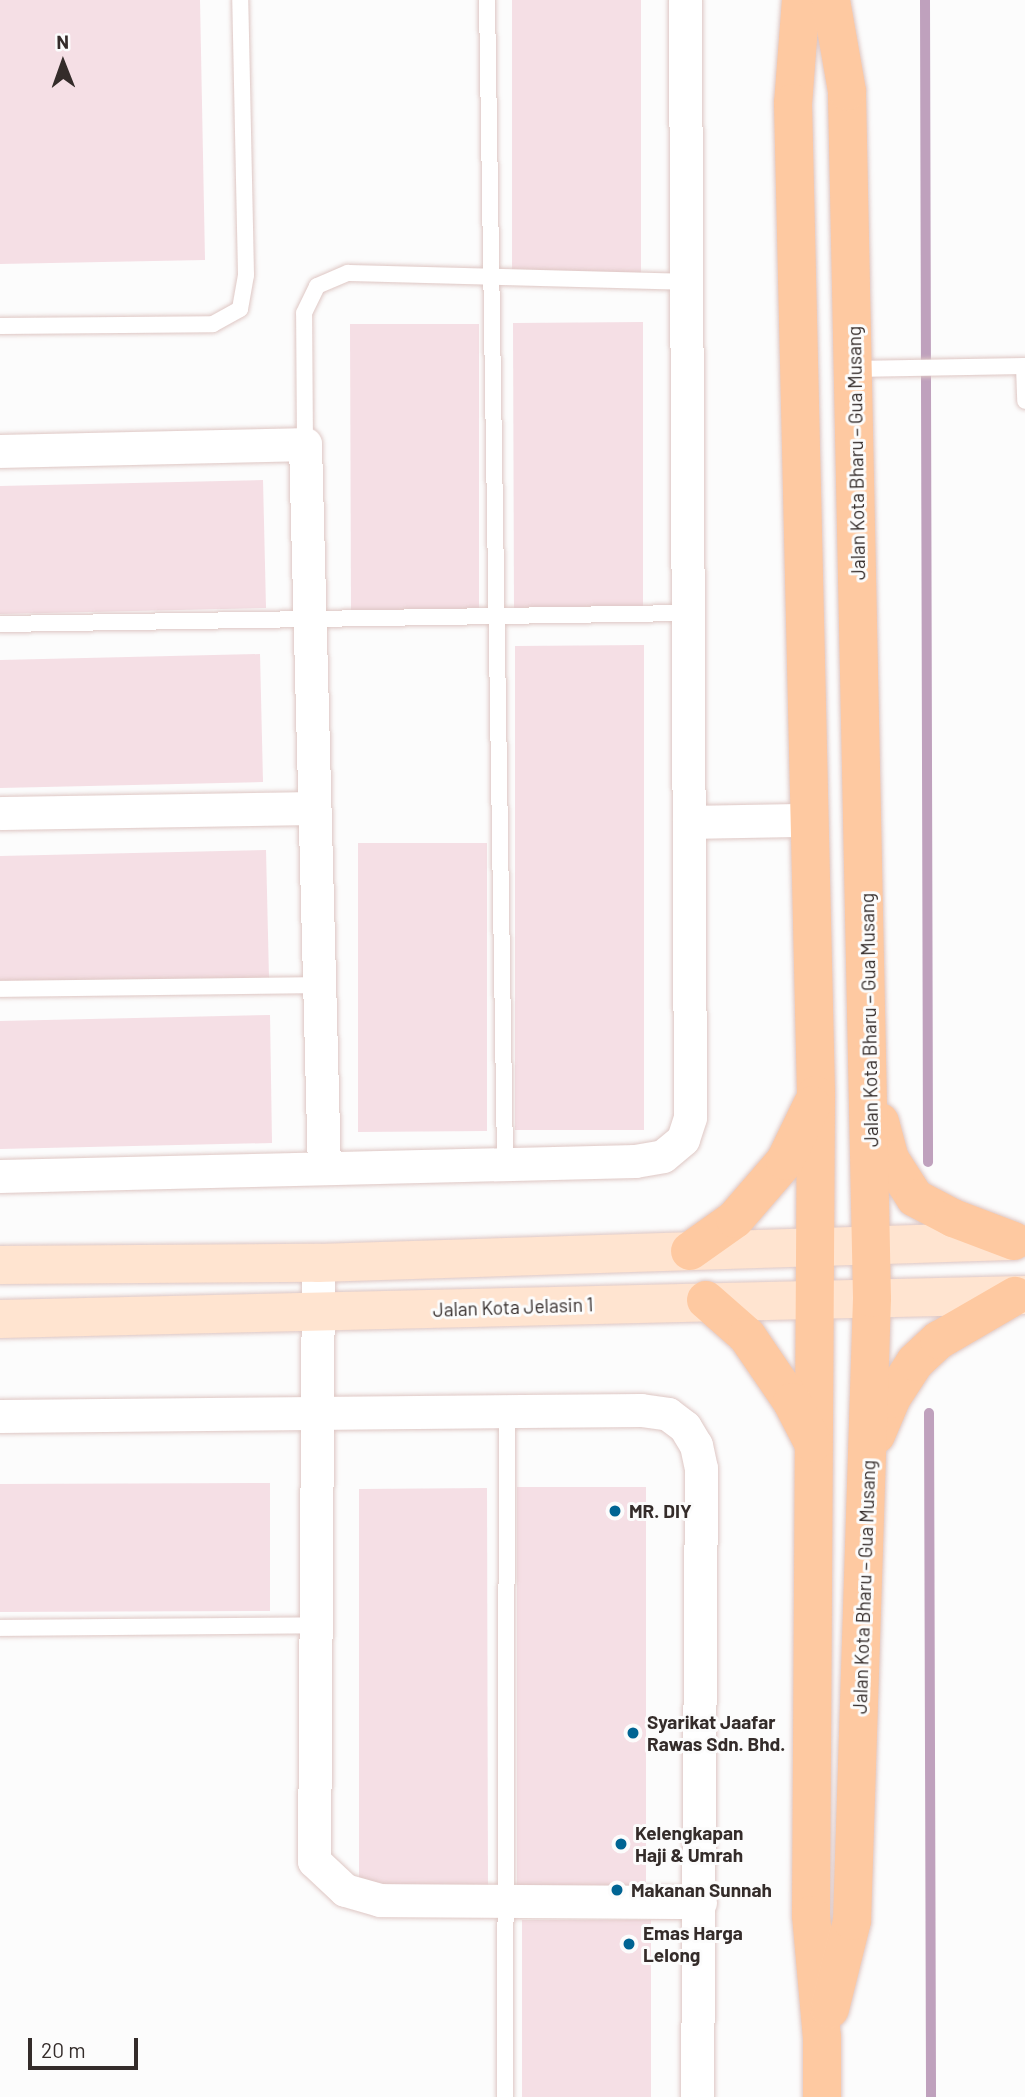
<!DOCTYPE html>
<meta charset="utf-8">
<style>
body{margin:0}
#map{position:relative;width:1025px;height:2097px;overflow:hidden;background:#fcfcfc;font-family:Barlow,sans-serif}
div>[style]{position:absolute}
[style*='--x']{left:calc(var(--x)*1px);top:calc(var(--y)*1px);width:calc(var(--w)*1px);rotate:calc(var(--a)*1deg)}
.stream>*{height:10px;margin:-5px;padding:0 5px;transform-origin:5px;border-radius:5px;background:#bfa1bd}
.building>*{inset:0;background:#f5dfe5}
.roads{filter:drop-shadow(0 0 2px #dec7c4) drop-shadow(0 0 2px #dec7c4)}
.lane>*{height:16px;margin:-8px;padding:0 8px;transform-origin:8px;border-radius:8px;background:#fff}
.street>*{height:33px;margin:-16.5px;padding:0 16.5px;transform-origin:16.5px;border-radius:16.5px;background:#fff}
.secondary>*{height:38px;margin:-19px;padding:0 19px;transform-origin:19px;border-radius:19px;background:#ffe4d0}
.primary>*{height:38px;margin:-19px;padding:0 19px;transform-origin:19px;border-radius:19px;background:#fec9a1}
.dots>*{width:19px;height:19px;translate:-50% -50%;box-sizing:border-box;border:4px solid #fcfcfc;border-radius:50%}
span{translate:-50% -50%;white-space:nowrap;text-align:center;line-height:1.15;-webkit-text-stroke:6px #fcfcfc;paint-order:stroke}
.street-label{font-size:19px;color:#342c2a}
.poi-label{font-size:19px;color:#342c2a;font-weight:700}
.left{translate:0 -50%;text-align:left}
.north{position:absolute;left:28px;top:28px;width:70px;height:70px;-webkit-text-stroke:5px #fcfcfc;paint-order:stroke;rotate:359deg;font-size:19px;font-weight:700;line-height:28px;text-align:center;color:#342c2a}
.north::after{content:'';display:block;margin:auto;width:24px;height:32px;background:#342c2a;clip-path:polygon(50% 0,100% 100%,50% 72%,0 100%)}
.scale{position:absolute;left:28px;top:2038px;width:110px;height:32px;box-sizing:border-box;border:4px solid #342c2a;border-top:0;padding-left:9px;font-size:21px;line-height:24px;white-space:nowrap;color:#342c2a;-webkit-text-stroke:5px #fcfcfc;paint-order:stroke}
</style>
<div id="map">
<div class="stream">
<i style="--x:925;--y:0;--w:1162;--a:89.85"></i>
<i style="--x:929;--y:1413;--w:684;--a:89.83"></i>
</div>
<div class="building">
<i style="clip-path:polygon(0 0,200px 0,205px 260px,0 264px)"></i>
<i style="clip-path:polygon(512px 0,641px 0,641px 277px,512px 277px)"></i>
<i style="clip-path:polygon(643px 322px,643px 610px,514px 611px,513px 323px)"></i>
<i style="clip-path:polygon(350px 324px,479px 324px,479px 611px,351px 612px)"></i>
<i style="clip-path:polygon(263px 480px,266px 608px,0 614px,0 486px)"></i>
<i style="clip-path:polygon(644px 645px,644px 1130px,515px 1130px,515px 646px)"></i>
<i style="clip-path:polygon(260px 654px,263px 782px,0 788px,0 660px)"></i>
<i style="clip-path:polygon(358px 843px,487px 843px,487px 1131px,358px 1132px)"></i>
<i style="clip-path:polygon(266px 850px,269px 978px,0 984px,0 856px)"></i>
<i style="clip-path:polygon(270px 1015px,272px 1143px,0 1149px,0 1021px)"></i>
<i style="clip-path:polygon(270px 1483px,270px 1611px,0 1612px,0 1484px)"></i>
<i style="clip-path:polygon(517px 1487px,646px 1487px,646px 1890px,517px 1891px)"></i>
<i style="clip-path:polygon(487px 1488px,488px 1892px,359px 1892px,359px 1489px)"></i>
<i style="clip-path:polygon(522px 1920px,651px 1920px,651px 2097px,522px 2097px)"></i>
</div>
<div class="roads">
<div class="lane">
<i style="--x:487;--y:0;--w:1164;--a:89.11"></i>
<i style="--x:0;--y:326;--w:213;--a:-0.5"></i>
<i style="--x:213;--y:324;--w:31;--a:-29"></i>
<i style="--x:240;--y:309;--w:35;--a:-80"></i>
<i style="--x:246;--y:275;--w:275;--a:-91.2"></i>
<i style="--x:1024;--y:366;--w:35;--a:88"></i>
<i style="--x:853;--y:369;--w:172;--a:-1"></i>
<i style="--x:305;--y:444;--w:131;--a:-90.4"></i>
<i style="--x:304;--y:313;--w:30;--a:-64"></i>
<i style="--x:317;--y:286;--w:34;--a:-23"></i>
<i style="--x:348;--y:273;--w:337;--a:1.5"></i>
<i style="--x:0;--y:624;--w:688;--a:-0.92"></i>
<i style="--x:0;--y:989;--w:319;--a:-0.7"></i>
<i style="--x:0;--y:1628;--w:316;--a:-0.5"></i>
<i style="--x:505;--y:2097;--w:686;--a:-89.83"></i>
</div>
<div class="street">
<i style="--x:0;--y:451;--w:305;--a:-1.3"></i>
<i style="--x:305;--y:444;--w:724;--a:88.5"></i>
<i style="--x:0;--y:813;--w:314;--a:-0.9"></i>
<i style="--x:689;--y:822;--w:120;--a:-1"></i>
<i style="--x:0;--y:1176;--w:635;--a:-1.35"></i>
<i style="--x:635;--y:1161;--w:28;--a:-10"></i>
<i style="--x:663;--y:1156;--w:26;--a:-40"></i>
<i style="--x:683;--y:1139;--w:23;--a:-72"></i>
<i style="--x:690;--y:1117;--w:1117;--a:-90.26"></i>
<i style="--x:318;--y:1263;--w:598;--a:90.38"></i>
<i style="--x:314;--y:1861;--w:42;--a:43.1"></i>
<i style="--x:345;--y:1890;--w:36;--a:16"></i>
<i style="--x:380;--y:1900;--w:320;--a:0.4"></i>
<i style="--x:0;--y:1416;--w:641;--a:-0.54"></i>
<i style="--x:641;--y:1410;--w:27;--a:8"></i>
<i style="--x:668;--y:1414;--w:21;--a:37"></i>
<i style="--x:685;--y:1427;--w:21;--a:59"></i>
<i style="--x:696;--y:1445;--w:24;--a:78"></i>
<i style="--x:701;--y:1468;--w:629;--a:90.36"></i>
</div>
<div class="secondary">
<i style="--x:0;--y:1265;--w:318;--a:-0.4"></i>
<i style="--x:318;--y:1263;--w:694;--a:-1.82"></i>
<i style="--x:0;--y:1319;--w:1025;--a:-1.34"></i>
</div>
<div class="primary">
<i style="--x:801;--y:0;--w:103;--a:94.4"></i>
<i style="--x:793;--y:103;--w:992;--a:88.67"></i>
<i style="--x:816;--y:1095;--w:820;--a:90.35"></i>
<i style="--x:811;--y:1915;--w:123;--a:84.9"></i>
<i style="--x:822;--y:2038;--w:59;--a:90"></i>
<i style="--x:880;--y:1122;--w:38;--a:75"></i>
<i style="--x:890;--y:1159;--w:46;--a:57.3"></i>
<i style="--x:915;--y:1198;--w:43;--a:27.8"></i>
<i style="--x:953;--y:1218;--w:65;--a:20.7"></i>
<i style="--x:690;--y:1251;--w:55;--a:-35.4"></i>
<i style="--x:735;--y:1219;--w:77;--a:-49.2"></i>
<i style="--x:785;--y:1161;--w:62;--a:-64.3"></i>
<i style="--x:706;--y:1300;--w:55;--a:41.3"></i>
<i style="--x:747;--y:1336;--w:80;--a:55.7"></i>
<i style="--x:792;--y:1402;--w:46;--a:62.9"></i>
<i style="--x:876;--y:1435;--w:39;--a:-67"></i>
<i style="--x:891;--y:1399;--w:44;--a:-57"></i>
<i style="--x:915;--y:1362;--w:33;--a:-43"></i>
<i style="--x:939;--y:1340;--w:88;--a:-30.1"></i>
<i style="--x:830;--y:2009;--w:91;--a:-76"></i>
<i style="--x:852;--y:1921;--w:623;--a:-88.16"></i>
<i style="--x:872;--y:1298;--w:1207;--a:-91.19"></i>
<i style="--x:847;--y:91;--w:92;--a:-100"></i>
</div>
</div>
<div class="dots">
<i style="left:615px;top:1511px;background:#006493"></i>
<i style="left:633px;top:1733px;background:#006493"></i>
<i style="left:621px;top:1844px;background:#006493"></i>
<i style="left:617px;top:1890px;background:#006493"></i>
<i style="left:629px;top:1944px;background:#006493"></i>
</div>
<div class="street-label">
<span style="left:856px;top:453px;rotate:-91deg">Jalan Kota Bharu – Gua Musang</span>
<span style="left:869px;top:1020px;rotate:-91deg">Jalan Kota Bharu – Gua Musang</span>
<span style="left:513px;top:1307px;rotate:-2deg">Jalan Kota Jelasin 1</span>
<span style="left:864px;top:1587px;rotate:-88deg">Jalan Kota Bharu – Gua Musang</span>
</div>
<div class="poi-label">
<span class="left" style="left:629px;top:1511px">MR. DIY</span>
<span class="left" style="left:647px;top:1733px">Syarikat Jaafar<br>Rawas Sdn. Bhd.</span>
<span class="left" style="left:635px;top:1844px">Kelengkapan<br>Haji &amp; Umrah</span>
<span class="left" style="left:631px;top:1890px">Makanan Sunnah</span>
<span class="left" style="left:643px;top:1944px">Emas Harga<br>Lelong</span>
</div>
<div class="north">N</div>
<div class="scale">20 m</div>
</div>
